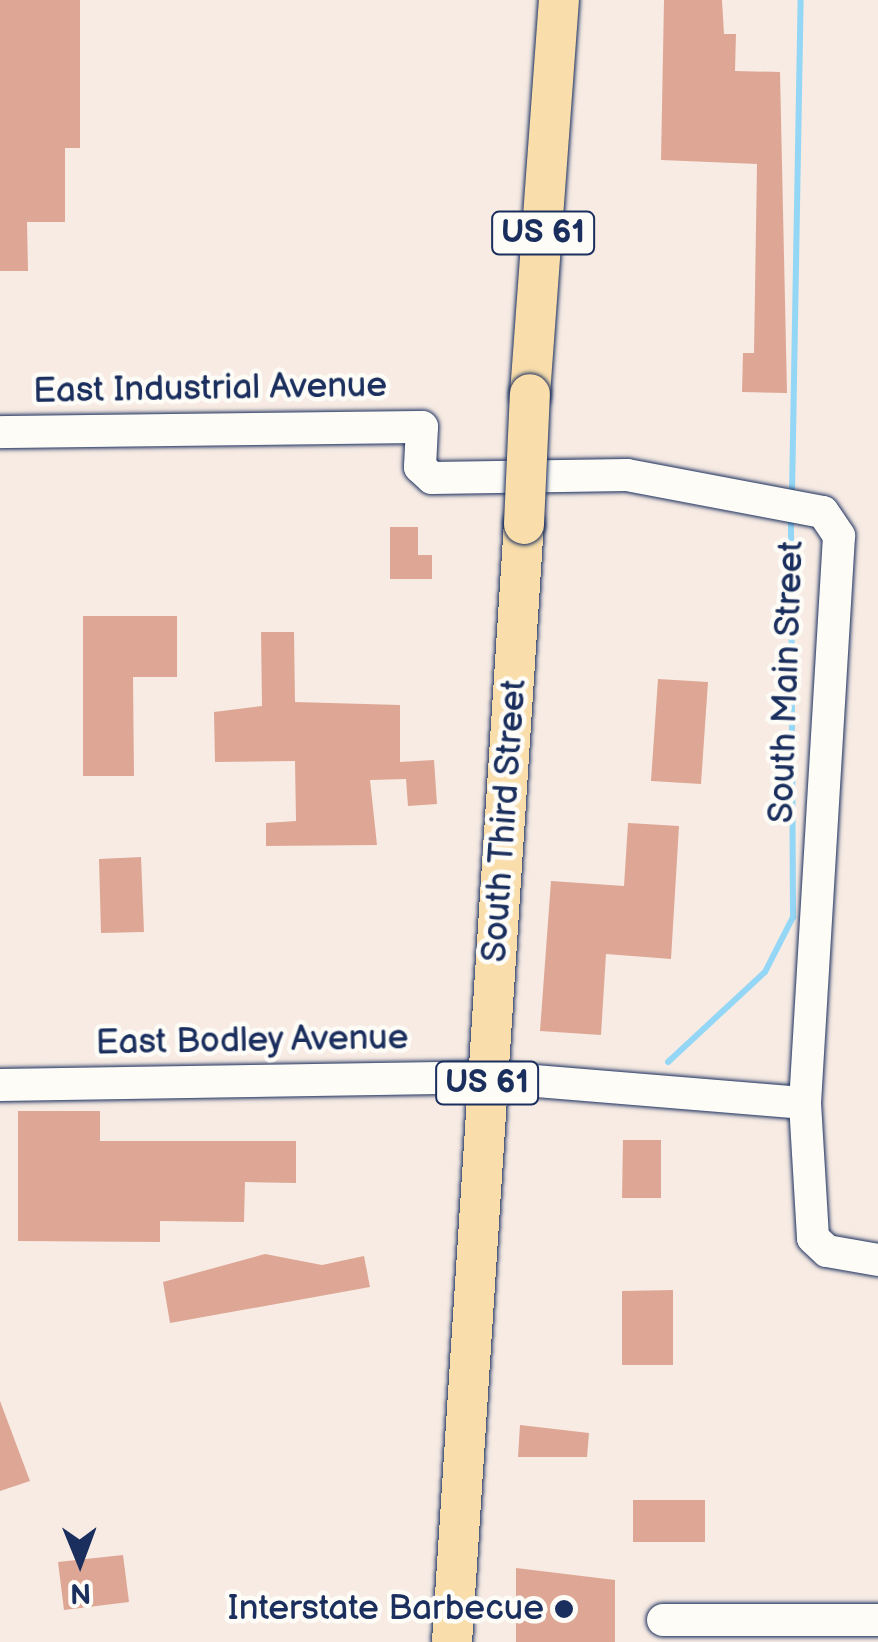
<!DOCTYPE html>
<style>
body{margin:0}
#map{position:relative;width:878px;height:1642px;overflow:hidden;background:#f7ebe3;font-family:"Balsamiq Sans",sans-serif}
div>[style]{position:absolute}
[style*='--x']{left:calc(var(--x)*1px);top:calc(var(--y)*1px);width:calc(var(--w)*1px);rotate:calc(var(--a)*1deg)}
.stream>*{height:6px;margin:-3px;padding:0 3px;transform-origin:3px;border-radius:3px;background:#93d6f5}
.building>*{inset:0;background:#dea795}
.roads{filter:drop-shadow(0 0 2px #1b2f5e) drop-shadow(0 0 2px #1b2f5e)}
.minor>*{height:32px;margin:-16px;padding:0 16px;transform-origin:16px;border-radius:16px;background:#fdfcf7}
.major>*{height:40px;margin:-20px;padding:0 20px;transform-origin:20px;border-radius:20px;background:#f9deab}
.bridges{filter:drop-shadow(0 0 2px #1b2f5e) drop-shadow(0 0 2px #1b2f5e)}
.major-bridge>*{height:40px;margin:-20px;padding:0 20px;transform-origin:20px;border-radius:20px;background:#f9deab}
.dots>*{width:28px;height:28px;translate:-50% -50%;box-sizing:border-box;border:5px solid #fdfcf7;border-radius:50%}
span{translate:-50% -50%;white-space:nowrap;text-align:center;line-height:1.15;-webkit-text-stroke:9px #fdfcf7;paint-order:stroke}
.shield-label span{padding:2px 8px;background:#fdfcf7;border:2px solid;border-radius:8px;-webkit-text-stroke-width:0}
.shield-label{font-size:32px;color:#1b2f5e;font-weight:700}
.street-label{font-size:35px;color:#1b2f5e}
.poi-label{font-size:35px;color:#1b2f5e}
.right{translate:-100% -50%;text-align:right}
.north{position:absolute;left:30px;top:1512px;width:100px;height:100px;-webkit-text-stroke:8px #fdfcf7;paint-order:stroke;rotate:179deg;font-size:28px;font-weight:700;line-height:40px;text-align:center;color:#1b2f5e}
.north::after{content:'';display:block;margin:auto;width:35px;height:45px;background:#1b2f5e;clip-path:polygon(50% 0,100% 100%,50% 72%,0 100%)}
</style>
<div id="map">
<div class="stream">
<i style="--x:792;--y:494;--w:494;--a:-89"></i>
<i style="--x:668;--y:1062;--w:132;--a:-42.9"></i>
<i style="--x:765;--y:972;--w:62;--a:-63"></i>
<i style="--x:793;--y:917;--w:401;--a:-90.3"></i>
</div>
<div class="building">
<i style="clip-path:polygon(0 0,80px 0,80px 148px,65px 148px,65px 222px,27px 222px,28px 271px,0 271px)"></i>
<i style="clip-path:polygon(664px 0,722px 0,724px 34px,736px 34px,735px 71px,780px 72px,787px 393px,742px 392px,743px 353px,754px 353px,757px 164px,661px 160px)"></i>
<i style="clip-path:polygon(390px 527px,418px 527px,418px 555px,432px 555px,432px 579px,390px 579px)"></i>
<i style="clip-path:polygon(83px 616px,177px 616px,177px 677px,133px 677px,134px 776px,83px 776px)"></i>
<i style="clip-path:polygon(261px 632px,294px 632px,295px 702px,400px 705px,400px 762px,434px 760px,437px 804px,408px 806px,406px 779px,370px 780px,377px 845px,266px 846px,266px 823px,296px 821px,295px 761px,215px 762px,214px 712px,262px 706px)"></i>
<i style="clip-path:polygon(658px 679px,708px 682px,701px 784px,651px 781px)"></i>
<i style="clip-path:polygon(628px 823px,679px 826px,671px 959px,606px 954px,601px 1035px,540px 1031px,551px 881px,624px 886px)"></i>
<i style="clip-path:polygon(141px 857px,144px 932px,101px 933px,99px 859px)"></i>
<i style="clip-path:polygon(18px 1111px,100px 1111px,100px 1141px,296px 1141px,296px 1183px,245px 1182px,244px 1222px,160px 1221px,160px 1242px,18px 1241px)"></i>
<i style="clip-path:polygon(623px 1140px,661px 1140px,661px 1198px,622px 1198px)"></i>
<i style="clip-path:polygon(265px 1254px,322px 1265px,364px 1256px,370px 1287px,170px 1323px,163px 1282px)"></i>
<i style="clip-path:polygon(673px 1290px,673px 1365px,622px 1365px,622px 1291px)"></i>
<i style="clip-path:polygon(0 1401px,30px 1481px,0 1491px)"></i>
<i style="clip-path:polygon(520px 1425px,589px 1433px,587px 1457px,518px 1457px)"></i>
<i style="clip-path:polygon(633px 1500px,705px 1500px,705px 1542px,633px 1542px)"></i>
<i style="clip-path:polygon(123px 1555px,129px 1602px,64px 1610px,58px 1562px)"></i>
<i style="clip-path:polygon(516px 1568px,615px 1580px,615px 1642px,516px 1642px)"></i>
</div>
<div class="roads">
<div class="minor">
<i style="--x:0;--y:432;--w:422;--a:-0.7"></i>
<i style="--x:422;--y:427;--w:40;--a:92.9"></i>
<i style="--x:420;--y:467;--w:16;--a:43"></i>
<i style="--x:432;--y:478;--w:195;--a:-0.9"></i>
<i style="--x:627;--y:475;--w:199;--a:10.7"></i>
<i style="--x:823;--y:512;--w:29;--a:56"></i>
<i style="--x:839;--y:536;--w:568;--a:93.43"></i>
<i style="--x:805;--y:1103;--w:135;--a:86.6"></i>
<i style="--x:813;--y:1238;--w:19;--a:43"></i>
<i style="--x:827;--y:1251;--w:52;--a:10"></i>
<i style="--x:0;--y:1085;--w:487;--a:-0.9"></i>
<i style="--x:487;--y:1077;--w:319;--a:4.7"></i>
<i style="--x:663;--y:1620;--w:215;--a:0"></i>
</div>
<div class="major">
<i style="--x:530;--y:394;--w:395;--a:-85.8"></i>
<i style="--x:452;--y:1642;--w:1120;--a:-86.32"></i>
</div>
</div>
<div class="bridges">
<div class="major-bridge">
<i style="--x:524;--y:524;--w:130;--a:-87.4"></i>
</div>
</div>
<div class="dots">
<i style="left:564px;top:1609px;background:#1b2f5e"></i>
</div>
<div class="shield-label">
<span style="left:543px;top:233px">US 61</span>
<span style="left:487px;top:1083px">US 61</span>
</div>
<div class="street-label">
<span style="left:210px;top:389px;rotate:-1deg">East Industrial Avenue</span>
<span style="left:787px;top:682px;rotate:-88deg">South Main Street</span>
<span style="left:505px;top:821px;rotate:-86deg">South Third Street</span>
<span style="left:252px;top:1041px;rotate:-1deg">East Bodley Avenue</span>
</div>
<div class="poi-label">
<span class="right" style="left:544px;top:1609px">Interstate Barbecue</span>
</div>
<div class="north">N</div>
</div>
